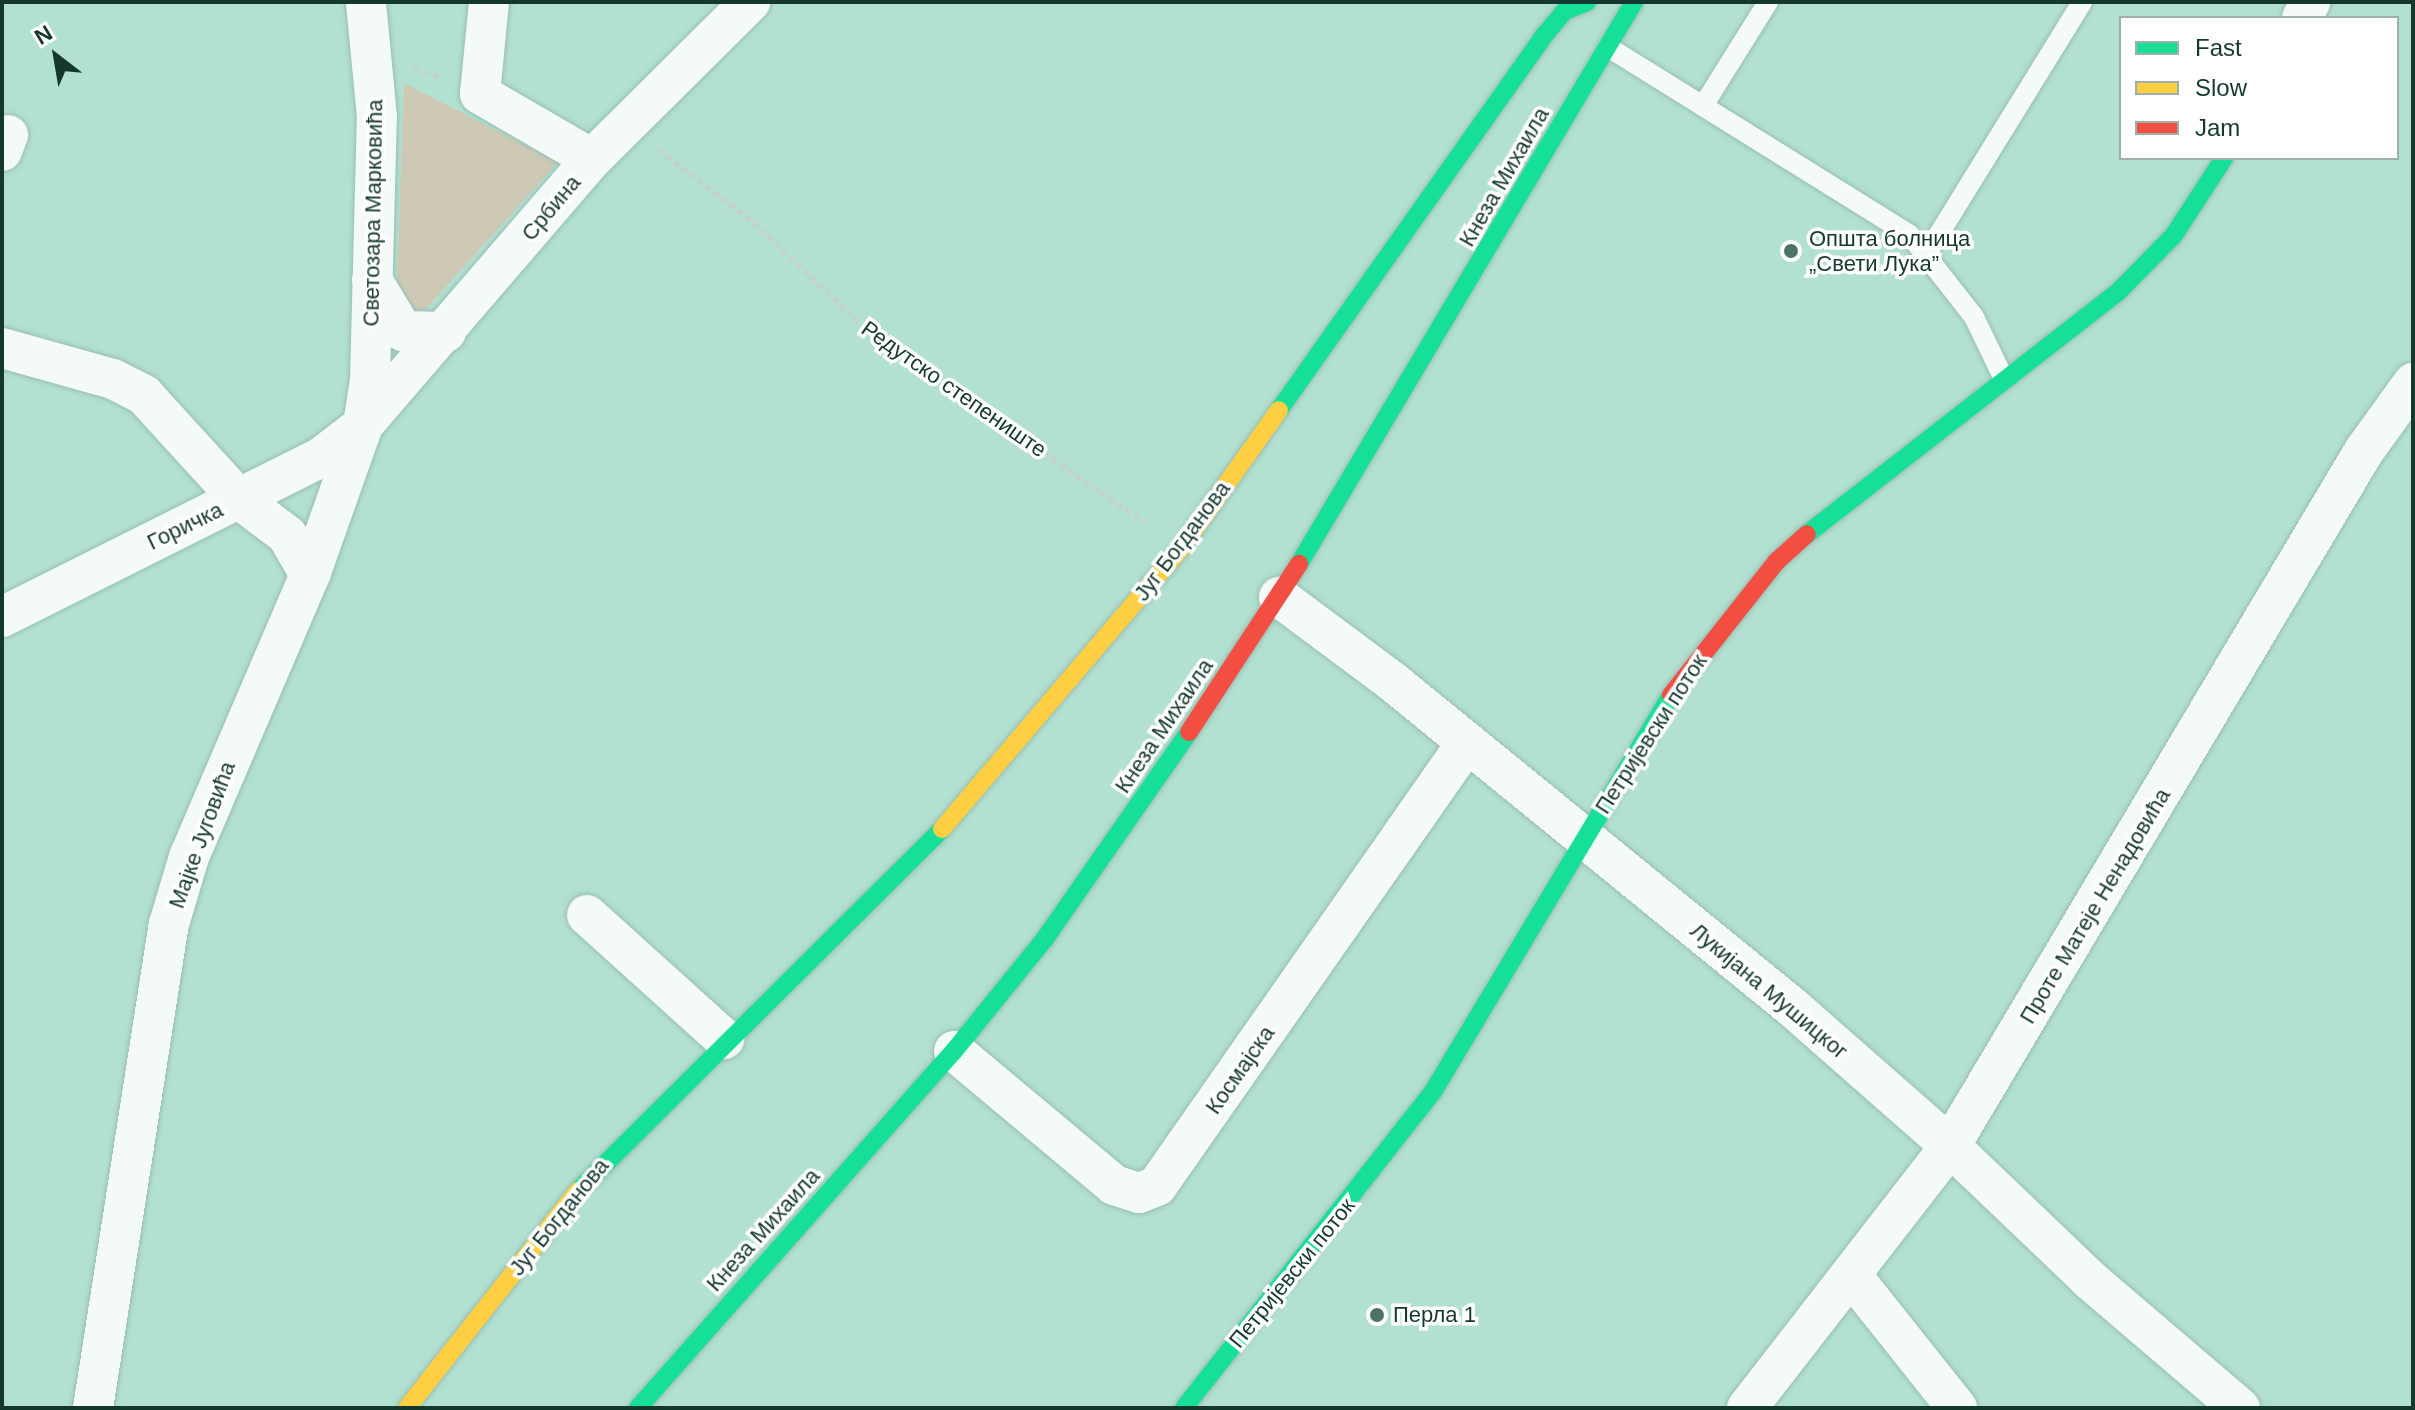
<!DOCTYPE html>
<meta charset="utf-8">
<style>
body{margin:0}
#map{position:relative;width:2415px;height:1410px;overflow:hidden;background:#b2e0d1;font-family:Helvetica,sans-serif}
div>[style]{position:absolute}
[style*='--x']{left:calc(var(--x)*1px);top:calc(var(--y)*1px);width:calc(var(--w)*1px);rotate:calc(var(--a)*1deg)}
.green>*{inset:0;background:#cec9b4}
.path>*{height:5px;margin-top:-2.5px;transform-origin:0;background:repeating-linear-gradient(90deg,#c4d2cd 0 6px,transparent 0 10px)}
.roads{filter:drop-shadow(0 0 2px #99beb3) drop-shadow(0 0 2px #99beb3)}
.lane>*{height:20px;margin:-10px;padding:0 10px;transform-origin:10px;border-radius:10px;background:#f3faf8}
.street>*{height:40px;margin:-20px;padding:0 20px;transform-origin:20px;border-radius:20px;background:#f3faf8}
.fast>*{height:18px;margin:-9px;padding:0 9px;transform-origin:9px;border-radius:9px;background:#16e098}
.slow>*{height:18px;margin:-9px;padding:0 9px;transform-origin:9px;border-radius:9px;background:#ffcf43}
.jam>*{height:18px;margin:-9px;padding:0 9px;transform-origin:9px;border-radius:9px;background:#f24e42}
.dots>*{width:22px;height:22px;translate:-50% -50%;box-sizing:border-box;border:4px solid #fff;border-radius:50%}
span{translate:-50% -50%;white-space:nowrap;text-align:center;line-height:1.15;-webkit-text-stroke:7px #fff;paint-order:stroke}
.street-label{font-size:22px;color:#15382e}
.poi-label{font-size:22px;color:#15382e}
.left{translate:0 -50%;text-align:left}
.frame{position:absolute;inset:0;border:4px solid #15382e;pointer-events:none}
.legend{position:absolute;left:2119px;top:16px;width:280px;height:144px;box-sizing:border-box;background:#fff;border:2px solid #a1afab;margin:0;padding:10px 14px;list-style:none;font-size:24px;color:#15382e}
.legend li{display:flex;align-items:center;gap:16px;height:40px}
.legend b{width:40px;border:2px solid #a1afab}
.north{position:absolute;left:16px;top:16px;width:80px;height:80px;-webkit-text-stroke:6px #fff;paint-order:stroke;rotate:329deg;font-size:22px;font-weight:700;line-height:32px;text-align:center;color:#15382e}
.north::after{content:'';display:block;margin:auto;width:28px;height:36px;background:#15382e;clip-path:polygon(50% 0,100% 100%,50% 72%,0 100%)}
</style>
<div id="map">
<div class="green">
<i style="clip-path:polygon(404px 83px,558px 162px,425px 310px,415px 310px,397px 286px)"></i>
</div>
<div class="path">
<i style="--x:414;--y:68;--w:30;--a:20"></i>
<i style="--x:659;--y:149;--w:119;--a:37.8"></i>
<i style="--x:753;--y:222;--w:172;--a:43.3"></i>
<i style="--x:878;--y:340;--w:323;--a:34.3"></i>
</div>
<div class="roads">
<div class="lane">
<i style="--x:1608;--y:47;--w:354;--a:31.9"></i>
<i style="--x:1909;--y:234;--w:105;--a:51.9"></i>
<i style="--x:1974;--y:317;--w:67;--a:64.2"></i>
<i style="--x:1703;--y:106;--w:123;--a:-58"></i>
<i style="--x:1926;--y:255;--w:297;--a:-58.3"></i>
</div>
<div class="street">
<i style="--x:489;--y:2;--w:92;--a:95.6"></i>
<i style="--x:480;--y:94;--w:129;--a:30.1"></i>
<i style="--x:2302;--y:18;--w:18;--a:-63"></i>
<i style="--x:2;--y:151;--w:17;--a:-69"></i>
<i style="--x:372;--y:280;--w:60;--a:58.7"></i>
<i style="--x:403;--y:331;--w:43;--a:1.3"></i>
<i style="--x:2;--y:348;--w:115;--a:15.6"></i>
<i style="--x:113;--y:379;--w:35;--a:27"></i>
<i style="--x:144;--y:395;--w:141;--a:47.6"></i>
<i style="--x:239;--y:499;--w:60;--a:36.9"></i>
<i style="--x:287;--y:535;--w:46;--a:60.1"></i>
<i style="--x:1279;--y:597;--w:142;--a:36.7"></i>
<i style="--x:1393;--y:682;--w:515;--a:39.16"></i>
<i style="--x:1792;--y:1007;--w:210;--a:41.3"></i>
<i style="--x:1950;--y:1146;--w:194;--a:43.7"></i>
<i style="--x:2090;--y:1280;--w:197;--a:40.5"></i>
<i style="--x:2;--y:617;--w:356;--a:-26.6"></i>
<i style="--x:320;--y:458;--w:54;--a:-37.5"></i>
<i style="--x:363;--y:425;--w:351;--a:-49.3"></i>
<i style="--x:592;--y:159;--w:223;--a:-44.8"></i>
<i style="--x:587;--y:915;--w:185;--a:42.1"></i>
<i style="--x:954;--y:1051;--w:209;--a:39.9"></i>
<i style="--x:1114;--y:1185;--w:26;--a:18"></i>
<i style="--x:1139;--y:1193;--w:19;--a:-21"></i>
<i style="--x:1157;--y:1186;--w:539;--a:-55.04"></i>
<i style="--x:1852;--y:1276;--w:169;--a:51.5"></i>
<i style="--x:93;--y:1408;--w:490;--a:-81.1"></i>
<i style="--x:169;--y:924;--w:70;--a:-73.4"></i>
<i style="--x:189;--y:857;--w:307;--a:-66.8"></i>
<i style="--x:310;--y:575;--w:159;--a:-70.5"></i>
<i style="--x:363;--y:425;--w:46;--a:-81.2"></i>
<i style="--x:370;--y:380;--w:263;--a:-88.5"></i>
<i style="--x:377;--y:117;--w:116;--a:-95.5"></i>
<i style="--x:1747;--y:1408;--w:331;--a:-52.2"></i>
<i style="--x:1950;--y:1146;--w:809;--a:-59.22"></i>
<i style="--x:2364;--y:451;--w:84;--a:-54.2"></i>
</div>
<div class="fast">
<i style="--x:1279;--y:410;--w:456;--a:-54.7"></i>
<i style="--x:1542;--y:38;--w:35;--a:-50"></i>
<i style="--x:1565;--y:11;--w:24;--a:-22"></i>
<i style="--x:1807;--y:534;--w:395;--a:-37.9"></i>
<i style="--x:2119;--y:291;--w:78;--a:-45.5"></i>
<i style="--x:2174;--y:235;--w:92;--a:-57"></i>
<i style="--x:1299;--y:564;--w:654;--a:-59.2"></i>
<i style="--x:578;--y:1191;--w:513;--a:-44.84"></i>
<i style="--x:638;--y:1408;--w:477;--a:-48.5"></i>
<i style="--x:954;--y:1051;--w:143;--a:-51"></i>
<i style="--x:1044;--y:940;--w:254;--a:-55.1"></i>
<i style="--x:1184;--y:1408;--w:405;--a:-51.8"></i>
<i style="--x:1434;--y:1090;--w:461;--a:-59"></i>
</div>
<div class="slow">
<i style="--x:942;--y:829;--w:369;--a:-49.6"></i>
<i style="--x:1181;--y:548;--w:169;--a:-54.6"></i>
<i style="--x:407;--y:1408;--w:276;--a:-51.8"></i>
</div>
<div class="jam">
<i style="--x:1671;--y:695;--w:171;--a:-51.7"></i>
<i style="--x:1777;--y:561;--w:40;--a:-42"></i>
<i style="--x:1189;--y:732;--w:201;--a:-56.8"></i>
</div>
</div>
<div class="dots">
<i style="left:1791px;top:251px;background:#4c7367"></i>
<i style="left:1377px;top:1315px;background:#4c7367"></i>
</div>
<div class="street-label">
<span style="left:1504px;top:177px;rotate:-60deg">Кнеза Михаила</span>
<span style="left:551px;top:208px;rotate:-50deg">Србина</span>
<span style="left:373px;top:213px;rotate:-89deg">Светозара Марковића</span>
<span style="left:954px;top:389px;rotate:35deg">Редутско степениште</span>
<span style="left:185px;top:526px;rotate:-26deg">Горичка</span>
<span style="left:1182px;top:541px;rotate:-53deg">Југ Богданова</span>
<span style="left:1164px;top:726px;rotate:-56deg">Кнеза Михаила</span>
<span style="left:1651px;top:734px;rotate:-57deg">Петријевски поток</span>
<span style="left:202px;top:835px;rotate:-70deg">Мајке Југовића</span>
<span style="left:2095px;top:906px;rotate:-59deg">Проте Матеје Ненадовића</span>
<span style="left:1769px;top:991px;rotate:40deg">Лукијана Мушицког</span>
<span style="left:1240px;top:1070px;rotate:-55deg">Космајска</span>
<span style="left:559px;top:1217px;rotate:-51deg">Југ Богданова</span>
<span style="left:763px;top:1230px;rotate:-48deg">Кнеза Михаила</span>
<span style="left:1292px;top:1273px;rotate:-51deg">Петријевски поток</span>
</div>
<div class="poi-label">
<span class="left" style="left:1809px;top:251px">Општа болница<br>„Свети Лука”</span>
<span class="left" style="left:1393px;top:1315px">Перла 1</span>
</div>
<div class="frame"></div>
<ul class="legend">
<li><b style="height:10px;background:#16e098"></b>Fast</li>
<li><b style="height:10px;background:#ffcf43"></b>Slow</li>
<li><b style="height:10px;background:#f24e42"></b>Jam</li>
</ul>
<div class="north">N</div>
</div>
